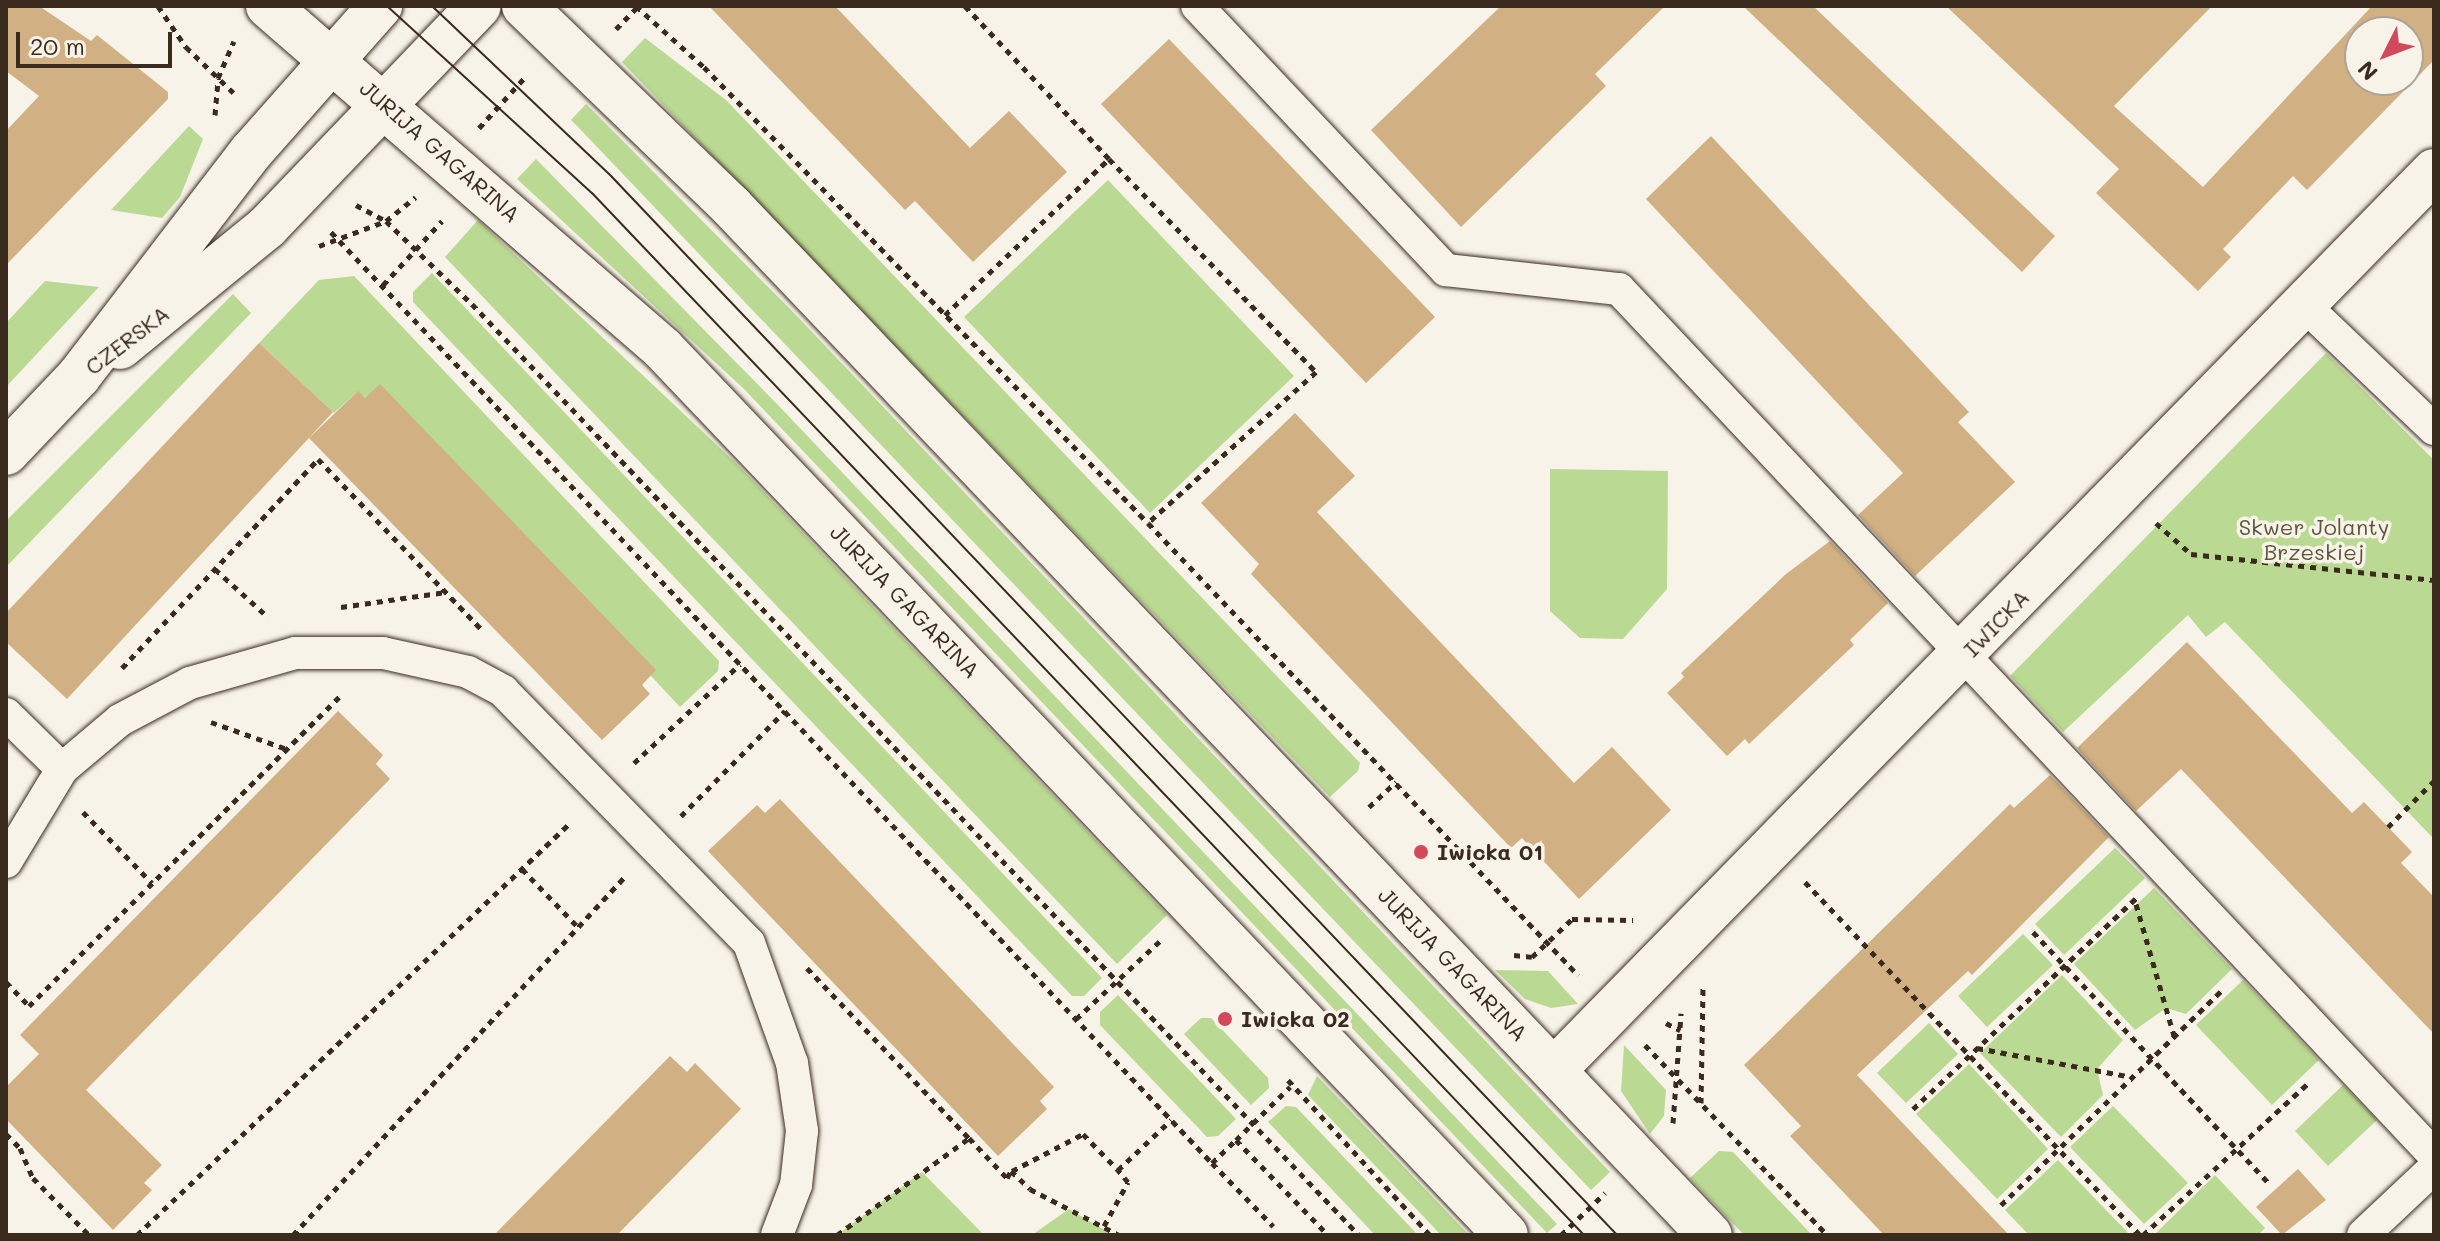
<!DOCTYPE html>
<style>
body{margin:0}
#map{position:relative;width:2440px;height:1241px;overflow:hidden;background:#f7f3e8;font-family:Mali,sans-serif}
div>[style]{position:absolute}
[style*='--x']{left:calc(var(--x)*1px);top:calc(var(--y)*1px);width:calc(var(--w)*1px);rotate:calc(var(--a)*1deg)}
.green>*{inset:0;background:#bad992}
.building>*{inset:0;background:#d1b084}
.path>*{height:5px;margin-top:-2.5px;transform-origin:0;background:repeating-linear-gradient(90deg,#3b2a1e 0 6px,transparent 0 12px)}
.roads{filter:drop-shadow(0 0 2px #3b2a1e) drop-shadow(0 0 2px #3b2a1e)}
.service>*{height:32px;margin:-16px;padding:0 16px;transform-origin:16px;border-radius:16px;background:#f7f3e8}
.minor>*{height:44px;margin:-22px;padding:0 22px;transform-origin:22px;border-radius:22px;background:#f7f3e8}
.secondary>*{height:44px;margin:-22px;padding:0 22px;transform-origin:22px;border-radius:22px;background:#f7f3e8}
.tram>*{height:2px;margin:-1px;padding:0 1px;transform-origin:1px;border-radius:1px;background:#3b2a1e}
.dots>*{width:22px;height:22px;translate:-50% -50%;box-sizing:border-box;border:4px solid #f7f3e8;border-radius:50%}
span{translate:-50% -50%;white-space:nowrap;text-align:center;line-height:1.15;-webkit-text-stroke:7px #f7f3e8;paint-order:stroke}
.street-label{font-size:22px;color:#3b2a1e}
.park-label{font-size:22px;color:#5b563b}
.poi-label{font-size:22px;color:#3b2a1e;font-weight:700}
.left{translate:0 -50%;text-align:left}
.frame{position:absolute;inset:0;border:8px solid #3b2a1e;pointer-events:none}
.north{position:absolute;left:2344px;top:16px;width:80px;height:80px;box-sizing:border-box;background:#f7f3e8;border:2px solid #aca397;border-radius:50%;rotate:228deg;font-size:22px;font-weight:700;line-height:32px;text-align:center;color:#3b2a1e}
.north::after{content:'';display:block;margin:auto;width:28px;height:36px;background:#d1495b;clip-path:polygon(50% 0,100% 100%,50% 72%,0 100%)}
.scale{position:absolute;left:16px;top:32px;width:156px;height:36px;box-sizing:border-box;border:4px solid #3b2a1e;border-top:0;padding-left:10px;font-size:24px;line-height:28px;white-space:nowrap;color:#3b2a1e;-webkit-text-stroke:6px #f7f3e8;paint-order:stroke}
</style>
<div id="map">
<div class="green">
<i style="clip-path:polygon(645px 38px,726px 100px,1360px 763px,1358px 771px,1330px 797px,622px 62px)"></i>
<i style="clip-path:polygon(586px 104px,793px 312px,1610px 1172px,1591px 1190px,579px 128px,571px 120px)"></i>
<i style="clip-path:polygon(189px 126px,203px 139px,180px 197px,162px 218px,111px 210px)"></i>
<i style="clip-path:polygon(536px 159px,778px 405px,1557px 1224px,1547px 1233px,744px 389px,517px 179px)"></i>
<i style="clip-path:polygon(1108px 180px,1294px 376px,1150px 513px,964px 317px)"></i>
<i style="clip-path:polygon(478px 220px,737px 464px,1167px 915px,1117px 964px,445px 257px)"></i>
<i style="clip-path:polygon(432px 273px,1102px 978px,1084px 996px,1072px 996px,413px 302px,413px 292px)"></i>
<i style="clip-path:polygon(354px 276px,719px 661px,718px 671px,680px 707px,380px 385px,365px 398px,357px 392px,334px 413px,259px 343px,319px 280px)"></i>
<i style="clip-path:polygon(45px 281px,99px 287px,6px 387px,6px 323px)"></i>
<i style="clip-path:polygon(233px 294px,251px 313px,6px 567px,6px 521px)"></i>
<i style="clip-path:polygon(2326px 353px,2434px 460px,2434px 839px,2225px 622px,2206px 637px,2188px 615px,2063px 732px,2010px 676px)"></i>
<i style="clip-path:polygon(1550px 469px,1668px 471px,1667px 589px,1623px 639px,1580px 638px,1550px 611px)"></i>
<i style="clip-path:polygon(2115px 848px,2145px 878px,2064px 955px,2035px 924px)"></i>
<i style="clip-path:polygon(2154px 888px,2232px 969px,2186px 1014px,2166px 1008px,2135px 1030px,2074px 964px)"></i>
<i style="clip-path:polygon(2023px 934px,2053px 965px,1987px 1027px,1958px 996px)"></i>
<i style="clip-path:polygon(1495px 970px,1548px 971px,1578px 1004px,1551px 1008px,1525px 999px)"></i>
<i style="clip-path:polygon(2062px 975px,2123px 1040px,2097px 1069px,2103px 1095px,2061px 1137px,1980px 1053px)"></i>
<i style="clip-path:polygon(2243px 980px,2319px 1060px,2272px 1105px,2196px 1025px)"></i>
<i style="clip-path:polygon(1118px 995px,1236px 1119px,1218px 1136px,1207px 1137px,1100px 1025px,1100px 1012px)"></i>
<i style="clip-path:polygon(1201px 1018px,1211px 1018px,1268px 1078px,1269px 1088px,1251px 1105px,1184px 1034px)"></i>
<i style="clip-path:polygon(1929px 1023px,1958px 1054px,1906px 1103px,1877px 1073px)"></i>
<i style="clip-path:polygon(1624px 1045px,1666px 1090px,1664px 1116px,1650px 1134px,1621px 1091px)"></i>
<i style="clip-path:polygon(1969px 1064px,2048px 1149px,1997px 1199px,1916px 1114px)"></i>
<i style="clip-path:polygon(1317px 1076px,1469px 1235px,1441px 1235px,1308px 1095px)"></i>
<i style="clip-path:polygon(2343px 1085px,2377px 1120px,2328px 1166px,2295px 1131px)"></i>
<i style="clip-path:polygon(1286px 1106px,1296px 1107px,1418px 1235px,1375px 1235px,1268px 1122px)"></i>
<i style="clip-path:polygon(2113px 1106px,2188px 1183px,2144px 1224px,2070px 1147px)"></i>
<i style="clip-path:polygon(1719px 1151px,1733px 1152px,1812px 1235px,1744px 1235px,1690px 1178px)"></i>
<i style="clip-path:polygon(2058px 1160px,2130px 1235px,2029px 1235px,2005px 1210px)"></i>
<i style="clip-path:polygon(922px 1172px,984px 1235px,837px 1235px)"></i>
<i style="clip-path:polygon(2215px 1175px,2265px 1228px,2258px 1235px,2154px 1235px)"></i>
<i style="clip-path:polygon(1069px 1209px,1113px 1235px,1032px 1235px)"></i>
</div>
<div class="building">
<i style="clip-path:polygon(6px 6px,39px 6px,91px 41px,97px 35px,168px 92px,168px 99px,6px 265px,6px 131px,39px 96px,6px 71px)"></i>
<i style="clip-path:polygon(709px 6px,835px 6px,970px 148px,1009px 111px,1067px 172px,973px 262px,915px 201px,905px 210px)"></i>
<i style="clip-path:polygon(1501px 6px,1665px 6px,1595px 74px,1606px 86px,1461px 227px,1371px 130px)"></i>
<i style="clip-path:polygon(1743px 6px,1813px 6px,2055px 236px,2022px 272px)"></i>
<i style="clip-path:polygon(evenodd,1946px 6px,2212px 6px,2114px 106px,2203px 187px,2372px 6px,2434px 6px,2434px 60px,2307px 190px,2293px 176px,2223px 249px,2231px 257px,2198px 291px,2096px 193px,2119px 169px,1946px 6px,2360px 32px,2408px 32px,2408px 80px,2360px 80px,2360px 32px)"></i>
<i style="clip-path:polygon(1169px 39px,1435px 317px,1366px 383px,1101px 104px)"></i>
<i style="clip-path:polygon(1711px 136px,1969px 412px,1958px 422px,2015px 482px,1915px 576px,1858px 515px,1903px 473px,1646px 199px)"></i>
<i style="clip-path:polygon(259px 343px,333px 412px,67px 699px,6px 642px,6px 613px)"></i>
<i style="clip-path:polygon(380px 384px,656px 670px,642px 685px,650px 694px,602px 740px,309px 438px,358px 391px,365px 398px)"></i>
<i style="clip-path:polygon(1295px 413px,1355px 476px,1317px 512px,1574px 783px,1612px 747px,1671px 810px,1579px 899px,1522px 838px,1511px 848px,1251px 574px,1259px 564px,1201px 503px)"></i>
<i style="clip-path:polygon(1830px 541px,1888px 603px,1850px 640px,1854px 645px,1749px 744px,1745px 739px,1727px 756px,1667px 693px,1684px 677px,1681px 673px,1786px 574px)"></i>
<i style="clip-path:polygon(2187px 642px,2352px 813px,2364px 802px,2412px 852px,2401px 863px,2434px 897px,2434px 1034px,2181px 769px,2136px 811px,2077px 748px)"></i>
<i style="clip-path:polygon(338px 711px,383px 755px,376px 764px,390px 779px,86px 1090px,162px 1165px,144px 1183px,152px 1190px,113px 1230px,6px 1119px,6px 1087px,39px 1054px,20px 1035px)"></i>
<i style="clip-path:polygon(2050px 775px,2109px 837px,1972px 975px,1968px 971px,1857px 1075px,2009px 1235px,1884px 1235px,1790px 1136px,1801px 1126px,1744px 1065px,2010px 804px,2014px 808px)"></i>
<i style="clip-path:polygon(780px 799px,1054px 1087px,1040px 1101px,1047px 1109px,998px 1156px,708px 851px,757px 805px,765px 813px)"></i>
<i style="clip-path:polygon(670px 1056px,687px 1072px,695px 1063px,741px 1109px,617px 1235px,494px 1235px)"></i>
<i style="clip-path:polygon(2298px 1169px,2326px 1200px,2282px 1235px,2256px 1207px)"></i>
</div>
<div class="path">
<i style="--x:158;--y:6;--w:50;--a:55.7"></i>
<i style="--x:186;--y:47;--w:71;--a:43.9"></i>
<i style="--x:636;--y:6;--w:91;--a:41.9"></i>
<i style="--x:704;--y:67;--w:636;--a:45.76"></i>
<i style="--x:1148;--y:523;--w:624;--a:46.43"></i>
<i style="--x:965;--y:6;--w:210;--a:46.7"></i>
<i style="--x:616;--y:29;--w:30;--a:-46"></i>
<i style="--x:215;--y:115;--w:37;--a:-85"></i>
<i style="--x:218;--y:78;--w:40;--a:-66.6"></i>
<i style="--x:479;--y:128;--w:70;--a:-47.9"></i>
<i style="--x:356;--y:205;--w:34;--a:28"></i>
<i style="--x:386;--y:221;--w:120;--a:44"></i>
<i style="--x:472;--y:304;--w:1286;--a:46.39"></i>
<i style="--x:331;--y:232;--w:1282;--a:46.58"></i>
<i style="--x:1212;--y:1163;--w:33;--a:-44"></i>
<i style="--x:1236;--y:1140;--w:132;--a:45.9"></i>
<i style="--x:319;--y:246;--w:72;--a:-20.5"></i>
<i style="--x:386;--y:221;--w:38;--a:-39"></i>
<i style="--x:383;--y:285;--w:87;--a:-47.3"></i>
<i style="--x:945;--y:315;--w:226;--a:-43.6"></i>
<i style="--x:1109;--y:159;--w:297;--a:45.8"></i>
<i style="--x:1316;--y:372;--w:226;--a:138.1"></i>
<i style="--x:2156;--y:523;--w:47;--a:41.5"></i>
<i style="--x:2191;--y:554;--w:244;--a:6.1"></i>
<i style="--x:215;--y:569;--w:72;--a:42.2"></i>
<i style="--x:341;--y:607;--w:106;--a:-8.1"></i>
<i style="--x:122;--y:668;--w:287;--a:-46.8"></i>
<i style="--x:318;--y:459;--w:236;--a:46.2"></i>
<i style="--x:211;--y:722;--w:81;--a:19.6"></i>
<i style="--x:634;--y:763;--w:145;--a:-43"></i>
<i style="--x:1369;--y:807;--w:37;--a:-43"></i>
<i style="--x:83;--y:812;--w:99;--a:45.8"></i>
<i style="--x:681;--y:816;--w:148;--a:-45.3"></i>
<i style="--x:2388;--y:827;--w:65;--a:-45"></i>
<i style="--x:522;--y:869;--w:81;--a:46"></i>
<i style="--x:1805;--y:882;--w:487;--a:46.5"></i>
<i style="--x:2136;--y:904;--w:137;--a:73.9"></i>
<i style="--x:2033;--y:932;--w:345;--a:46.8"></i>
<i style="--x:1514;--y:955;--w:18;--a:6"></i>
<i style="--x:1532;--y:957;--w:55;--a:-43.5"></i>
<i style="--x:1572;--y:919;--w:61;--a:0.9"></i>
<i style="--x:807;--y:968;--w:235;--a:46.4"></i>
<i style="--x:6;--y:982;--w:33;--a:46"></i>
<i style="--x:29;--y:1006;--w:439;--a:-44.9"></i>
<i style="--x:1076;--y:1019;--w:116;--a:-42.9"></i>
<i style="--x:1666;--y:1023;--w:16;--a:27"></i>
<i style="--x:1645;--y:1045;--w:263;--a:46.2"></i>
<i style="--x:1977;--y:1048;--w:158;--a:10.6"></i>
<i style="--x:1288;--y:1080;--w:210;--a:47.5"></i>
<i style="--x:1701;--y:1103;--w:115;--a:-89"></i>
<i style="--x:1913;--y:1109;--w:307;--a:-43.4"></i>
<i style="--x:1673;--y:1123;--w:110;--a:-85.8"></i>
<i style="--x:6;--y:1134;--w:20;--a:45"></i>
<i style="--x:20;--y:1148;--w:33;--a:67"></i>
<i style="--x:33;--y:1178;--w:80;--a:45.5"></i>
<i style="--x:1236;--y:1140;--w:76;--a:-44.5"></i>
<i style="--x:1212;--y:1163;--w:88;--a:45.9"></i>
<i style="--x:1012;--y:1171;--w:80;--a:-27.5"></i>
<i style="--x:1083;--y:1134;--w:50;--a:45.8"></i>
<i style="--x:1118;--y:1170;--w:73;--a:-43.3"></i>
<i style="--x:2001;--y:1205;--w:307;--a:-44.2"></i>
<i style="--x:1104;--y:1226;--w:50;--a:-61.4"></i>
<i style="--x:1128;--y:1182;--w:16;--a:-130"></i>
<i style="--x:137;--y:1235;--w:599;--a:-43.58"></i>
<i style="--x:293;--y:1235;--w:489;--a:-47.2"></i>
<i style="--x:837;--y:1235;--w:164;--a:-36.3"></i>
<i style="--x:969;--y:1138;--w:55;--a:46.5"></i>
<i style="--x:1007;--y:1178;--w:8;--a:-60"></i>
<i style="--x:1011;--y:1171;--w:26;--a:43"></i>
<i style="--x:1030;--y:1189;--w:100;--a:27.3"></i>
<i style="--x:1561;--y:1235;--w:61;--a:-43.7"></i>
<i style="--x:2143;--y:1235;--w:223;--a:-42.6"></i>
</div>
<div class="roads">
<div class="service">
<i style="--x:1197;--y:6;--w:363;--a:46.7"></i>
<i style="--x:1446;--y:270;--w:174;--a:6.3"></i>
<i style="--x:1619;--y:289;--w:1189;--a:46.74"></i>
<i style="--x:2303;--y:304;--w:181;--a:43.7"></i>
<i style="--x:6;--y:714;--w:78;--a:44.5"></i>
<i style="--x:62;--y:769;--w:76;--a:-40.2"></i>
<i style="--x:120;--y:720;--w:79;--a:-27.9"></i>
<i style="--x:190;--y:683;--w:109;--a:-15.9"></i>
<i style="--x:295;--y:653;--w:88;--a:0"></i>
<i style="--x:383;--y:653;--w:87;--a:12.6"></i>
<i style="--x:468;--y:672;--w:40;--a:28"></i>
<i style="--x:503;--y:691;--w:352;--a:45.7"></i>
<i style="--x:749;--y:943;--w:127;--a:70.3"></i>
<i style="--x:792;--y:1063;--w:69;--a:81.6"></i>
<i style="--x:802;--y:1131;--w:54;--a:96.3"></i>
<i style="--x:796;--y:1185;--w:53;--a:110.8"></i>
<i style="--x:6;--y:862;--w:109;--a:-58.9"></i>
<i style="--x:2363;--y:1235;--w:98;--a:-43.3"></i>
</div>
<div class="minor">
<i style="--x:120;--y:347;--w:190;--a:-39.2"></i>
<i style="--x:267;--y:227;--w:306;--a:-46.2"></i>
<i style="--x:6;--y:453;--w:106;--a:-46.5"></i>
<i style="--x:79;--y:376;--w:282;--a:-52.5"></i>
<i style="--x:251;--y:152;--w:195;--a:-48.5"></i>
<i style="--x:1554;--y:1070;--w:1258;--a:-45.61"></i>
</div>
<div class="secondary">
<i style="--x:268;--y:6;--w:522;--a:40.96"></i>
<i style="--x:662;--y:348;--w:1224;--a:46.42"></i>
<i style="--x:524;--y:6;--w:288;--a:44"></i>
<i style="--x:731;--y:206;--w:1420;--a:46.43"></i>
</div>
</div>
<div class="tram">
<i style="--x:387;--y:6;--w:277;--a:42.4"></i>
<i style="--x:592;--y:193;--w:1439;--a:46.41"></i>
<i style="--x:432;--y:6;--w:248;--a:43.5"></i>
<i style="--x:612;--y:177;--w:1459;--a:46.47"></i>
</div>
<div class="dots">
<i style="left:1421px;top:852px;background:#d1495b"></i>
<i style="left:1225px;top:1019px;background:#d1495b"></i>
</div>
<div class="street-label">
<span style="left:440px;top:151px;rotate:41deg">JURIJA GAGARINA</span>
<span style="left:127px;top:340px;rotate:-37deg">CZERSKA</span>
<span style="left:905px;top:601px;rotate:46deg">JURIJA GAGARINA</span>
<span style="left:1996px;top:623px;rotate:-46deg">IWICKA</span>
<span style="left:1453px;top:964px;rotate:46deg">JURIJA GAGARINA</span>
</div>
<div class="park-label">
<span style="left:2314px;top:539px">Skwer Jolanty<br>Brzeskiej</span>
</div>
<div class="poi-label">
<span class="left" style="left:1437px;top:852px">Iwicka 01</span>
<span class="left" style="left:1241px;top:1019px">Iwicka 02</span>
</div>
<div class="frame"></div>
<div class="north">N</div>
<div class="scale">20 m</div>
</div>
